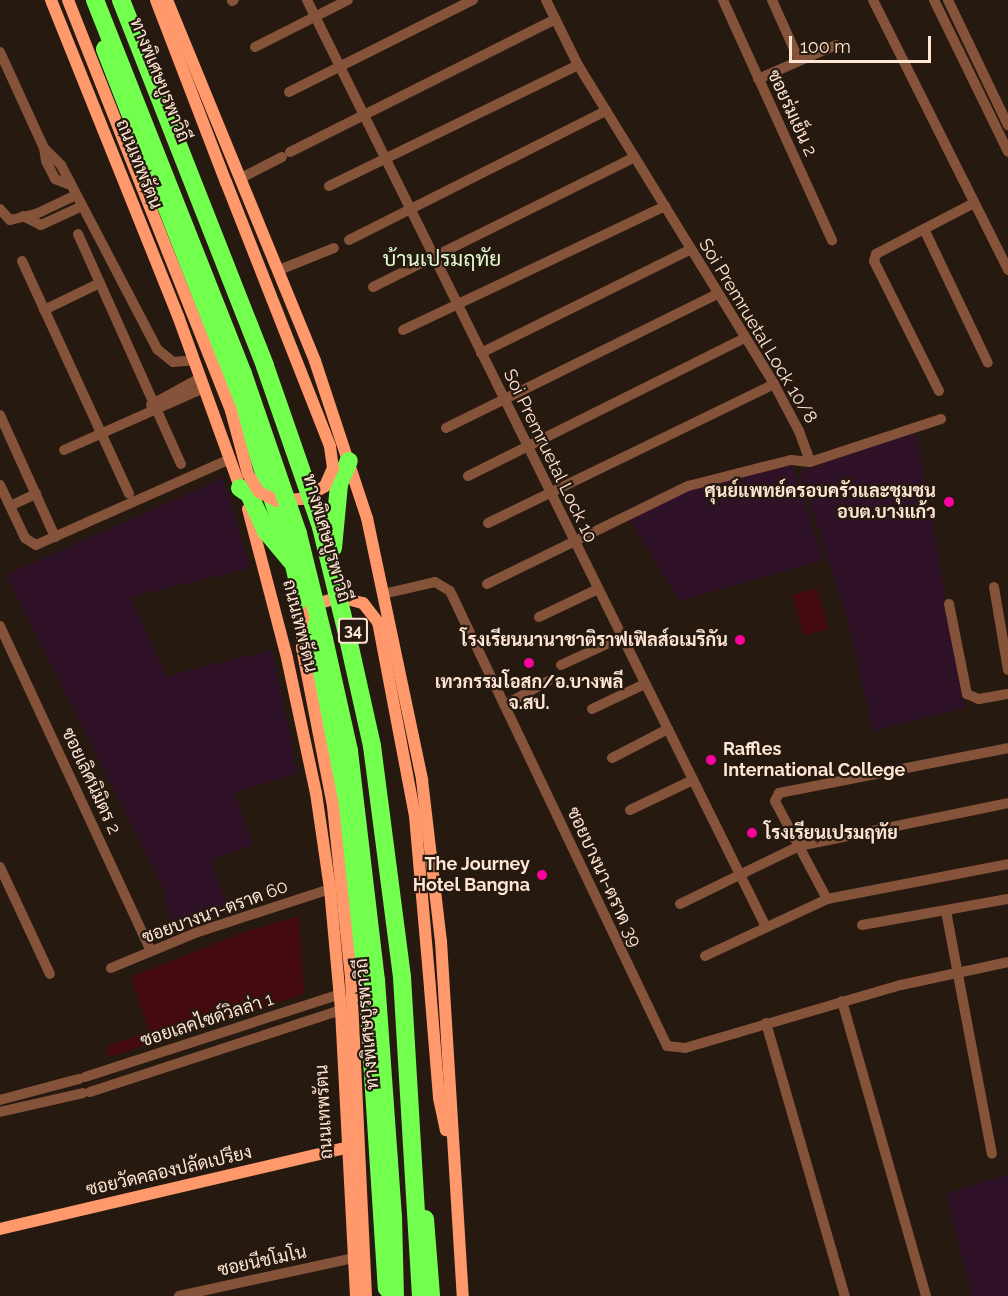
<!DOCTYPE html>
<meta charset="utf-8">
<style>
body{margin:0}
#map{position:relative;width:1008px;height:1296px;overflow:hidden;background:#26190f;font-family:Raleway,Sarabun,sans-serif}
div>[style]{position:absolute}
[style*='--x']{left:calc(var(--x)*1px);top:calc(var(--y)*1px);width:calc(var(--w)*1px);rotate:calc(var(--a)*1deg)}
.green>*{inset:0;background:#301228}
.water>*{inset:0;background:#440a0f}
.street>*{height:10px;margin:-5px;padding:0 5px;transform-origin:5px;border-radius:5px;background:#85523a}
.secondary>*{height:12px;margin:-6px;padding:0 6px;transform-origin:6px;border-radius:6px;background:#ff986a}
.highway>*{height:18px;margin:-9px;padding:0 9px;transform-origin:9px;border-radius:9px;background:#72ff4e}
.secondary-bridge>*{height:12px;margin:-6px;padding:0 6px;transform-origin:6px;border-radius:6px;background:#ff986a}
.highway-bridge>*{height:18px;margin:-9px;padding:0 9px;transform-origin:9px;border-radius:9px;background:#72ff4e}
.dots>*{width:16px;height:16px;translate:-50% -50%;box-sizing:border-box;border:3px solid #26190f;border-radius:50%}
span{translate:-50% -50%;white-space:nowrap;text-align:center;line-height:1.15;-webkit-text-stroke:4.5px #26190f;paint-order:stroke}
.shield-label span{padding:2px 4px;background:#26190f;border:2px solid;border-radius:4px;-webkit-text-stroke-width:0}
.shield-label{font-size:16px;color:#ffe5d3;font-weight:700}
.street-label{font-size:18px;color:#ffe5d3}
.poi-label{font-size:18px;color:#ffe5d3;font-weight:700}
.right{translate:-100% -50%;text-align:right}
.left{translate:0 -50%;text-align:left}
.quarter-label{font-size:21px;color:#e4ffd5}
.scale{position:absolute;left:789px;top:36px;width:142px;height:27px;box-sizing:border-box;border:3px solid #ffe5d3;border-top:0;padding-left:8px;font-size:18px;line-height:21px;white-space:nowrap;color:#ffe5d3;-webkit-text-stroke:4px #26190f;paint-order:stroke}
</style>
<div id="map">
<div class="green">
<i style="clip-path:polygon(916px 430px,965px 708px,873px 731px,847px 617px,800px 472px)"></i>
<i style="clip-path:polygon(792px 464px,823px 560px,680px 601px,627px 516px,665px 495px)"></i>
<i style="clip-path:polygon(223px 478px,250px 568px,131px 597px,166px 676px,272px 650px,298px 773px,235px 793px,253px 845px,210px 860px,230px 912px,172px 929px,162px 885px,6px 575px)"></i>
<i style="clip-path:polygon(1008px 1174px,1008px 1296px,972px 1296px,946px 1194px)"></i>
</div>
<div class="water">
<i style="clip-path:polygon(817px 588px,828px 629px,804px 636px,792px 595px)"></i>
<i style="clip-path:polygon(299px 916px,304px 994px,109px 1057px,106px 1046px,149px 1032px,131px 977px,244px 932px)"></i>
</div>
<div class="street">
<i style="--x:307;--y:0;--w:1032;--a:63.66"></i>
<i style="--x:546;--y:0;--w:72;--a:63.8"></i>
<i style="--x:578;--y:65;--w:374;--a:58.4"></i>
<i style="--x:774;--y:384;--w:53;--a:62"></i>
<i style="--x:799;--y:431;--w:33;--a:70"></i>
<i style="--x:723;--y:0;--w:264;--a:65.6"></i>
<i style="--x:772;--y:0;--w:66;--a:65.8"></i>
<i style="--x:873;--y:0;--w:302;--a:63.4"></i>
<i style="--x:934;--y:0;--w:169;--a:64"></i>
<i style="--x:948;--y:0;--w:139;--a:64.4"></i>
<i style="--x:232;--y:1;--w:2;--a:-27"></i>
<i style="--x:255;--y:47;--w:104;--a:-26.8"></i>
<i style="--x:0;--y:52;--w:106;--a:65.4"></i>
<i style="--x:44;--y:148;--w:13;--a:81"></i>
<i style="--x:46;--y:161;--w:20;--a:63"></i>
<i style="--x:55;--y:179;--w:14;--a:21"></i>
<i style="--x:758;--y:79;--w:85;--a:-23.6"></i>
<i style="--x:289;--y:92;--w:206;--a:-26.6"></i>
<i style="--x:44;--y:148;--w:24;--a:45"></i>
<i style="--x:61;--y:165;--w:208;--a:62.4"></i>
<i style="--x:157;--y:349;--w:21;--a:39"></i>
<i style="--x:173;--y:362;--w:21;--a:-5"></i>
<i style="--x:290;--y:152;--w:295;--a:-26.6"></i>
<i style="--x:241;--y:178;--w:46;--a:-27.1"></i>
<i style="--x:329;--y:186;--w:277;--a:-25.9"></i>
<i style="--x:0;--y:209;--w:15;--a:48"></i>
<i style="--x:10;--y:220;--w:27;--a:-13"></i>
<i style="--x:36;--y:214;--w:42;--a:-25.3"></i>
<i style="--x:23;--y:216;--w:20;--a:27"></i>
<i style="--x:41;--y:225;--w:43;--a:-24.8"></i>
<i style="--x:924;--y:229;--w:148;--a:64.5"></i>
<i style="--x:78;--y:234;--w:252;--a:65.9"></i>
<i style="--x:349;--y:240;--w:288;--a:-26.7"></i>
<i style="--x:22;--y:261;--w:256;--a:65.3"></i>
<i style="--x:279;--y:270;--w:59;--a:-21.8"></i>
<i style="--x:373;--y:287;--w:292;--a:-26.4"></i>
<i style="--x:44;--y:310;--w:62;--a:-25.7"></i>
<i style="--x:403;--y:330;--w:290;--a:-25.3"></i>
<i style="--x:481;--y:353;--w:234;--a:-26.3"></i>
<i style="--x:939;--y:391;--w:145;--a:-116.6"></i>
<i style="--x:874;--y:261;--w:7;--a:-74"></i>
<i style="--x:876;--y:254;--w:110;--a:-27.5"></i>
<i style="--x:151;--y:405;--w:56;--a:-28.9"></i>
<i style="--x:0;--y:415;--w:134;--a:65.7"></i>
<i style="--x:446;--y:428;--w:302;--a:-26.3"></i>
<i style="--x:64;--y:450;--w:153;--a:-23.9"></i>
<i style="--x:468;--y:476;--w:309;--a:-26.5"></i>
<i style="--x:0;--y:485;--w:59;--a:64.7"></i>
<i style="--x:25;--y:538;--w:13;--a:32"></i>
<i style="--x:36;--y:545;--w:212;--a:-23.9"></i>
<i style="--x:10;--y:506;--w:29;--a:-25"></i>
<i style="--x:488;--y:523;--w:318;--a:-25.9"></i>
<i style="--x:487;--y:584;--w:224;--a:-26"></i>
<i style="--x:688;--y:486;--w:106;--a:-14.2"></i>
<i style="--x:791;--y:460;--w:19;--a:6"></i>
<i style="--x:810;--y:462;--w:138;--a:-18.2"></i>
<i style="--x:994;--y:587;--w:84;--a:80.4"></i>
<i style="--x:383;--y:594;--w:53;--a:-13"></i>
<i style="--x:435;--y:582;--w:17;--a:31"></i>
<i style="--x:450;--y:591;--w:504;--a:64.5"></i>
<i style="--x:667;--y:1046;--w:18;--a:6"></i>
<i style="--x:685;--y:1048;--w:225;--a:-16.3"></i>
<i style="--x:901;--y:985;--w:109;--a:-12.1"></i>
<i style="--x:949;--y:604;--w:92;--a:78.7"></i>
<i style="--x:967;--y:694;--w:13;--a:23"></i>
<i style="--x:979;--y:699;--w:29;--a:-10"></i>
<i style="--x:539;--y:617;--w:65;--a:-25.4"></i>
<i style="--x:0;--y:626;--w:358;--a:65.1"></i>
<i style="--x:561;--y:665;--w:67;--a:-24.7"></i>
<i style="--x:505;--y:705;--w:49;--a:-29.2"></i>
<i style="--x:592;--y:709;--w:59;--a:-25.3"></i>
<i style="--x:612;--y:758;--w:63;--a:-27.4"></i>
<i style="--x:630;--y:810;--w:70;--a:-25.5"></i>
<i style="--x:0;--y:867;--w:118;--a:65"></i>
<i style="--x:827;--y:899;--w:111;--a:-118"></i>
<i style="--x:775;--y:801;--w:9;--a:-63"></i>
<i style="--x:779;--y:793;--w:233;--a:-11.1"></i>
<i style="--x:680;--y:904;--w:132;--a:-26"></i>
<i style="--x:799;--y:846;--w:213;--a:-11.6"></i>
<i style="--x:946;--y:911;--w:247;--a:79.3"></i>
<i style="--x:862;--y:925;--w:148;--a:-10.1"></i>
<i style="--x:705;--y:956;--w:135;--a:-25"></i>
<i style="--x:827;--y:899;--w:184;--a:-10.9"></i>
<i style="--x:111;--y:968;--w:91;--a:-22.6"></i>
<i style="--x:195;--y:933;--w:142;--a:-18.1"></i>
<i style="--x:842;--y:1001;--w:307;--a:74.1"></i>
<i style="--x:766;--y:1023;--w:284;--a:73.9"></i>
<i style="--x:85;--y:1077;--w:268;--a:-18"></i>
<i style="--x:90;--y:1092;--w:264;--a:-18.1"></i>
<i style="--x:0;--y:1100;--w:82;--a:-14.9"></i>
<i style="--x:0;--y:1112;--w:85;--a:-12.9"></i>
<i style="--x:179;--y:1296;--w:178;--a:-12.3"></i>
</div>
<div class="secondary">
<i style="--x:51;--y:0;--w:341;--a:68.1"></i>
<i style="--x:178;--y:316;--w:188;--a:70.1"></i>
<i style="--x:68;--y:0;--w:228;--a:68.4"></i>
<i style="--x:156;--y:0;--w:195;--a:69"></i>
<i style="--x:167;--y:0;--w:390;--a:67.7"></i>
<i style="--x:315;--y:361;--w:165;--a:71.7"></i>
<i style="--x:367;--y:518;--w:268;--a:78.1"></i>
<i style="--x:422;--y:780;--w:162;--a:83.3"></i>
<i style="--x:441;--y:941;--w:356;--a:86.5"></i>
<i style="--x:248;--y:509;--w:154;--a:75.3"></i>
<i style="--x:287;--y:658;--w:138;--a:77.9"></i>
<i style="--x:316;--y:793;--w:97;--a:81.7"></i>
<i style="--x:330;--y:889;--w:121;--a:84.8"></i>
<i style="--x:341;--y:1010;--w:286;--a:87"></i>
<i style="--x:351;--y:978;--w:318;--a:87.3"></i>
<i style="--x:430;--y:988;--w:110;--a:85.3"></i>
<i style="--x:439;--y:1098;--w:33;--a:78"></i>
<i style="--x:0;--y:1229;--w:355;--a:-13.2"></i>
</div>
<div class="highway">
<i style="--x:105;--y:49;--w:353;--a:68.7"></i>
<i style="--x:233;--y:378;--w:197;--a:71.9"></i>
<i style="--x:294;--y:565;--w:193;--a:77.4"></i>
<i style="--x:336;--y:753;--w:231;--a:82.3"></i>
<i style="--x:367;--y:982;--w:307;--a:86.3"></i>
<i style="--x:240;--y:488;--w:11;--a:34"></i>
<i style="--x:249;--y:494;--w:41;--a:65.3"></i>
<i style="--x:266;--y:531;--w:39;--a:50"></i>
<i style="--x:333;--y:548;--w:64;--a:-84.6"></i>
<i style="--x:339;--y:484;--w:25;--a:-67"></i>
<i style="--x:425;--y:1219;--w:77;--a:85.5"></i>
</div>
<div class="secondary-bridge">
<i style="--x:152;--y:212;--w:214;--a:68.3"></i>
<i style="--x:231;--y:411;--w:65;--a:74.9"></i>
<i style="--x:248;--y:474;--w:21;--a:59"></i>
<i style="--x:259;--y:492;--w:20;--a:27"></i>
<i style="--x:277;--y:501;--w:25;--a:-5"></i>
<i style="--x:302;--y:499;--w:26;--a:-29"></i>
<i style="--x:325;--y:486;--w:20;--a:-66"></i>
<i style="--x:333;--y:468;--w:22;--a:-98"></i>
<i style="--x:330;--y:446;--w:284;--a:-111.5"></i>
<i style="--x:351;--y:978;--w:173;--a:-96"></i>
<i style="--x:333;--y:806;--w:161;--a:-101.1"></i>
<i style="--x:302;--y:648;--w:29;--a:-90"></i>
<i style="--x:302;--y:619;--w:21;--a:-47"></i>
<i style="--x:316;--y:604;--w:25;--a:-16"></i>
<i style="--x:340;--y:597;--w:24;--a:15"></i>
<i style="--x:363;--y:603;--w:24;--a:52"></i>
<i style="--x:378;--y:622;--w:197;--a:79.2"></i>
<i style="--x:415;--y:816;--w:173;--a:85"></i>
</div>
<div class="highway-bridge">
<i style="--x:95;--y:0;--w:402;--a:68.4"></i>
<i style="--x:243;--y:374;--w:169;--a:71"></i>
<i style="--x:298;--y:534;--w:108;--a:76.1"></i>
<i style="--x:324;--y:639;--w:115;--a:77.4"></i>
<i style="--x:349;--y:751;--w:231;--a:83.3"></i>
<i style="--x:376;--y:980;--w:237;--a:85.9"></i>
<i style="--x:393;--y:1216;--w:80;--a:88.6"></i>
<i style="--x:121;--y:0;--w:393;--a:68.5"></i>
<i style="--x:265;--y:366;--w:170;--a:70.8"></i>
<i style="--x:321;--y:527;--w:110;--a:76.3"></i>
<i style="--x:347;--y:634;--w:115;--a:77.4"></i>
<i style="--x:372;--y:746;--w:233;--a:82.6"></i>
<i style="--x:402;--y:977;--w:320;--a:86.6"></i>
</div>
<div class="dots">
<i style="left:949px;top:502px;background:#fe009e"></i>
<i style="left:740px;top:640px;background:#fe009e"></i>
<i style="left:529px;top:663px;background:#fe009e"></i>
<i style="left:711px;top:760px;background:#fe009e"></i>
<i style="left:752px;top:833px;background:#fe009e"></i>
<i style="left:542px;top:875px;background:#fe009e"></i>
</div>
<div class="shield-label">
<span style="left:353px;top:631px">34</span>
</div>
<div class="street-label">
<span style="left:160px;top:80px;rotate:68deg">ทางพิเศษบูรพาวิถี</span>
<span style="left:792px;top:113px;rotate:65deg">ซอยร่มเย็น 2</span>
<span style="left:139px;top:164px;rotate:68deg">ถนนเทพรัตน</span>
<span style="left:758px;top:331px;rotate:59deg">Soi Premruetal Lock 10/8</span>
<span style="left:550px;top:456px;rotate:64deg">Soi Premruetal Lock 10</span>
<span style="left:327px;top:538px;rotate:74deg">ทางพิเศษบูรพาวิถี</span>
<span style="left:300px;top:626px;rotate:76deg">ถนนเทพรัตน</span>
<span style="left:91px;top:781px;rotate:65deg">ซอยเลิศนิมิตร 2</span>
<span style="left:604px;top:877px;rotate:65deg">ซอยบางนา-ตราด 39</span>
<span style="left:215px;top:912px;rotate:-20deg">ซอยบางนา-ตราด 60</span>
<span style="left:207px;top:1020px;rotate:-18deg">ซอยเลคไซด์วิลล่า 1</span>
<span style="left:367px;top:1024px;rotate:-95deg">ทางพิเศษบูรพาวิถี</span>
<span style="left:324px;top:1112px;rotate:-93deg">ถนนเทพรัตน</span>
<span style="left:169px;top:1171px;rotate:-13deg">ซอยวัดคลองปลัดเปรียง</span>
<span style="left:262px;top:1261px;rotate:-12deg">ซอยนีชโมโน</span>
</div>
<div class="poi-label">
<span class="right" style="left:936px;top:502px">ศุนย์แพทย์ครอบครัวและชุมชน<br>อบต.บางแก้ว</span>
<span class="right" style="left:728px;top:640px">โรงเรียนนานาชาติราฟเฟิลส์อเมริกัน</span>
<span style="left:529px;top:693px">เทวกรรมโอสก/อ.บางพลี<br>จ.สป.</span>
<span class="left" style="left:723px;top:760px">Raffles<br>International College</span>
<span class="left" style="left:764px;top:833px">โรงเรียนเปรมฤทัย</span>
<span class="right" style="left:530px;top:875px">The Journey<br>Hotel Bangna</span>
</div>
<div class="quarter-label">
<span style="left:442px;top:259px">บ้านเปรมฤทัย</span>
</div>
<div class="scale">100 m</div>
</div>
